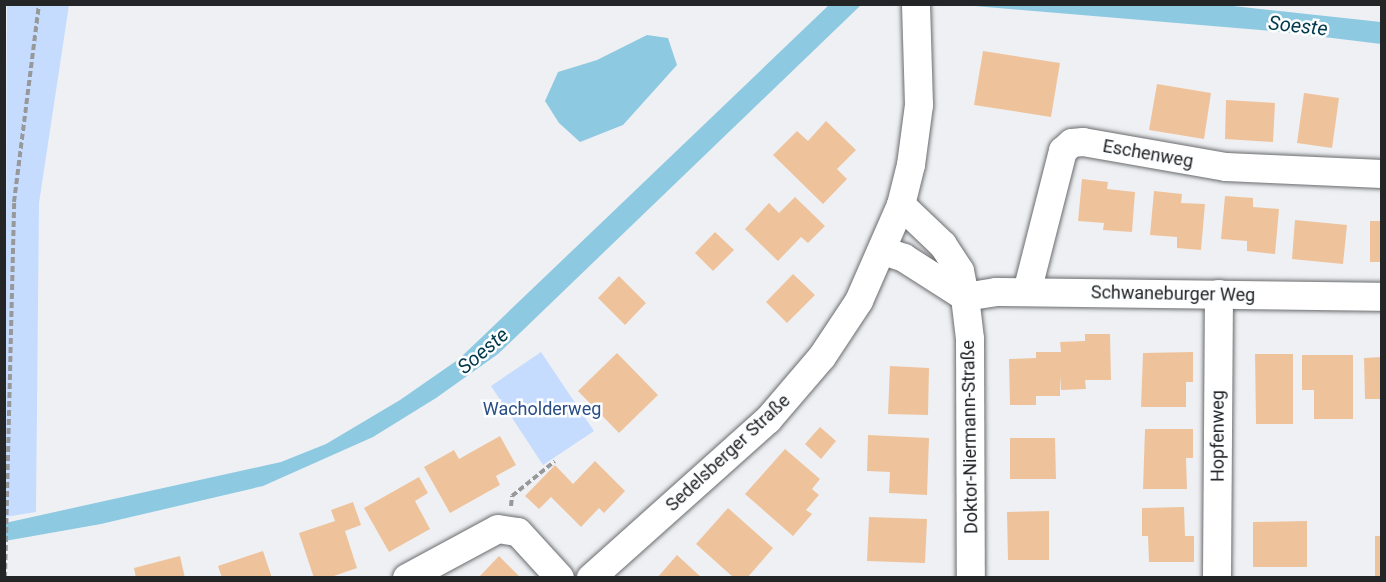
<!DOCTYPE html>
<meta charset="utf-8">
<style>
body{margin:0}
#map{position:relative;width:1386px;height:582px;overflow:hidden;background:#eff0f3;font-family:Roboto,sans-serif}
div>[style]{position:absolute}
[style*='--x']{left:calc(var(--x)*1px);top:calc(var(--y)*1px);width:calc(var(--w)*1px);rotate:calc(var(--a)*1deg)}
.green>*{inset:0;background:#c5dcff}
.water>*{inset:0;background:#8dcae2}
.building>*{inset:0;background:#eec39c}
.path>*{height:4px;margin-top:-2px;transform-origin:0;background:repeating-linear-gradient(90deg,#97989a 0 6px,transparent 0 9px)}
.roads{filter:drop-shadow(0 0 2px #6a6c6e) drop-shadow(0 0 2px #6a6c6e)}
.minor>*{height:28px;margin:-14px;padding:0 14px;transform-origin:14px;border-radius:14px;background:#fff}
span{translate:-50% -50%;white-space:nowrap;text-align:center;line-height:1.15;-webkit-text-stroke:5px #fdfeff;paint-order:stroke}
.street-label{font-size:18px;color:#242526}
.park-label{font-size:18px;color:#294d84}
.water-label{font-size:20px;color:#00394a;font-style:italic}
.frame{position:absolute;inset:0;border:6px solid #242526;pointer-events:none}
</style>
<div id="map">
<div class="green">
<i style="clip-path:polygon(7px 5px,69px 5px,39px 203px,36px 512px,5px 517px)"></i>
<i style="clip-path:polygon(541px 352px,594px 431px,543px 465px,491px 386px)"></i>
</div>
<div class="water">
<i style="clip-path:polygon(830px 4px,861px 5px,498px 354px,436px 398px,373px 437px,263px 486px,101px 524px,5px 541px,5px 523px,281px 462px,326px 444px,400px 400px,459px 359px)"></i>
<i style="clip-path:polygon(1215px 4px,1381px 22px,1381px 44px,1283px 32px,963px 5px)"></i>
<i style="clip-path:polygon(647px 35px,668px 38px,677px 65px,623px 125px,580px 142px,559px 123px,545px 101px,558px 72px,597px 60px)"></i>
</div>
<div class="building">
<i style="clip-path:polygon(983px 51px,1060px 63px,1051px 117px,974px 105px)"></i>
<i style="clip-path:polygon(1157px 84px,1211px 93px,1204px 139px,1149px 130px)"></i>
<i style="clip-path:polygon(1304px 93px,1339px 98px,1332px 148px,1297px 143px)"></i>
<i style="clip-path:polygon(1226px 100px,1275px 103px,1273px 142px,1225px 139px)"></i>
<i style="clip-path:polygon(826px 121px,856px 150px,837px 169px,847px 179px,823px 204px,773px 155px,797px 131px,808px 141px)"></i>
<i style="clip-path:polygon(1082px 179px,1108px 182px,1107px 189px,1135px 192px,1132px 232px,1103px 230px,1104px 223px,1078px 221px)"></i>
<i style="clip-path:polygon(1154px 191px,1182px 194px,1181px 203px,1205px 204px,1201px 250px,1177px 248px,1177px 237px,1150px 235px)"></i>
<i style="clip-path:polygon(1225px 196px,1253px 198px,1253px 207px,1279px 209px,1275px 254px,1247px 251px,1247px 241px,1221px 239px)"></i>
<i style="clip-path:polygon(795px 197px,825px 226px,808px 243px,801px 237px,778px 261px,745px 229px,769px 203px,779px 213px)"></i>
<i style="clip-path:polygon(1295px 220px,1347px 225px,1343px 264px,1292px 259px)"></i>
<i style="clip-path:polygon(1370px 221px,1382px 221px,1382px 262px,1370px 262px)"></i>
<i style="clip-path:polygon(715px 232px,734px 250px,713px 271px,695px 253px)"></i>
<i style="clip-path:polygon(793px 274px,815px 295px,787px 323px,766px 302px)"></i>
<i style="clip-path:polygon(619px 276px,646px 303px,625px 325px,598px 298px)"></i>
<i style="clip-path:polygon(1085px 334px,1110px 334px,1111px 380px,1085px 380px,1086px 389px,1061px 390px,1060px 376px,1060px 396px,1036px 396px,1036px 405px,1010px 405px,1009px 359px,1036px 358px,1036px 352px,1061px 352px,1060px 342px,1085px 341px)"></i>
<i style="clip-path:polygon(1193px 352px,1193px 382px,1186px 382px,1186px 407px,1141px 407px,1143px 353px)"></i>
<i style="clip-path:polygon(617px 353px,658px 395px,619px 433px,578px 391px)"></i>
<i style="clip-path:polygon(1255px 354px,1293px 354px,1293px 424px,1256px 424px)"></i>
<i style="clip-path:polygon(1302px 355px,1353px 355px,1353px 419px,1314px 419px,1314px 390px,1302px 390px)"></i>
<i style="clip-path:polygon(1382px 357px,1382px 399px,1365px 399px,1364px 358px)"></i>
<i style="clip-path:polygon(890px 366px,929px 368px,928px 415px,888px 414px)"></i>
<i style="clip-path:polygon(820px 427px,836px 441px,821px 459px,805px 444px)"></i>
<i style="clip-path:polygon(1145px 429px,1193px 429px,1193px 458px,1186px 458px,1187px 489px,1143px 489px)"></i>
<i style="clip-path:polygon(868px 435px,929px 438px,927px 495px,889px 493px,890px 472px,867px 471px)"></i>
<i style="clip-path:polygon(500px 436px,516px 465px,496px 476px,500px 485px,450px 513px,424px 467px,454px 450px,459px 459px)"></i>
<i style="clip-path:polygon(1010px 438px,1055px 438px,1056px 479px,1010px 479px)"></i>
<i style="clip-path:polygon(785px 449px,820px 479px,812px 489px,819px 495px,806px 510px,812px 514px,793px 536px,745px 494px)"></i>
<i style="clip-path:polygon(595px 461px,625px 491px,604px 513px,599px 508px,581px 527px,551px 497px,539px 509px,525px 496px,555px 465px,573px 484px)"></i>
<i style="clip-path:polygon(419px 477px,428px 493px,415px 501px,430px 529px,389px 552px,364px 508px)"></i>
<i style="clip-path:polygon(353px 502px,361px 525px,345px 531px,357px 568px,328px 578px,314px 578px,299px 533px,335px 521px,331px 510px)"></i>
<i style="clip-path:polygon(1184px 507px,1185px 536px,1194px 536px,1194px 562px,1149px 562px,1148px 536px,1142px 536px,1142px 508px)"></i>
<i style="clip-path:polygon(728px 508px,773px 548px,747px 578px,734px 578px,696px 544px)"></i>
<i style="clip-path:polygon(1049px 511px,1049px 560px,1008px 560px,1007px 512px)"></i>
<i style="clip-path:polygon(869px 517px,927px 519px,925px 563px,867px 561px)"></i>
<i style="clip-path:polygon(1307px 521px,1307px 567px,1253px 567px,1253px 522px)"></i>
<i style="clip-path:polygon(1375px 536px,1382px 536px,1382px 578px,1375px 578px)"></i>
<i style="clip-path:polygon(263px 551px,272px 578px,222px 578px,218px 566px)"></i>
<i style="clip-path:polygon(677px 555px,702px 578px,657px 578px)"></i>
<i style="clip-path:polygon(180px 556px,185px 578px,136px 578px,134px 568px)"></i>
<i style="clip-path:polygon(499px 556px,521px 578px,478px 578px)"></i>
</div>
<div class="path">
<i style="--x:511;--y:506;--w:10;--a:-84"></i>
<i style="--x:512;--y:496;--w:55;--a:-39.1"></i>
<i style="--x:5;--y:578;--w:376;--a:-88.6"></i>
<i style="--x:14;--y:202;--w:200;--a:-82.8"></i>
</div>
<div class="roads">
<div class="minor">
<i style="--x:901;--y:205;--w:58;--a:43.6"></i>
<i style="--x:943;--y:245;--w:31;--a:57"></i>
<i style="--x:960;--y:271;--w:26;--a:79"></i>
<i style="--x:965;--y:297;--w:42;--a:83.2"></i>
<i style="--x:970;--y:339;--w:239;--a:89.8"></i>
<i style="--x:883;--y:251;--w:22;--a:18"></i>
<i style="--x:904;--y:258;--w:72;--a:32.6"></i>
<i style="--x:1027;--y:292;--w:146;--a:-75.7"></i>
<i style="--x:1063;--y:151;--w:12;--a:-42"></i>
<i style="--x:1072;--y:143;--w:11;--a:-5"></i>
<i style="--x:1083;--y:142;--w:145;--a:9.9"></i>
<i style="--x:1226;--y:167;--w:156;--a:2.6"></i>
<i style="--x:965;--y:297;--w:31;--a:-9"></i>
<i style="--x:996;--y:292;--w:386;--a:0.7"></i>
<i style="--x:407;--y:578;--w:103;--a:-28.3"></i>
<i style="--x:498;--y:529;--w:20;--a:9"></i>
<i style="--x:518;--y:532;--w:62;--a:47.6"></i>
<i style="--x:591;--y:578;--w:237;--a:-41.8"></i>
<i style="--x:768;--y:420;--w:83;--a:-49.4"></i>
<i style="--x:822;--y:357;--w:67;--a:-56.5"></i>
<i style="--x:859;--y:301;--w:105;--a:-66.4"></i>
<i style="--x:901;--y:205;--w:41;--a:-76"></i>
<i style="--x:911;--y:165;--w:61;--a:-82.4"></i>
<i style="--x:919;--y:105;--w:101;--a:-91.7"></i>
<i style="--x:1217;--y:578;--w:284;--a:-89.6"></i>
</div>
</div>
<div class="street-label">
<span style="left:1148px;top:154px;rotate:10deg">Eschenweg</span>
<span style="left:1173px;top:294px;rotate:1deg">Schwaneburger Weg</span>
<span style="left:1218px;top:436px;rotate:-90deg">Hopfenweg</span>
<span style="left:970px;top:437px;rotate:-91deg">Doktor-Niermann-Straße</span>
<span style="left:728px;top:453px;rotate:-43deg">Sedelsberger Straße</span>
</div>
<div class="park-label">
<span style="left:542px;top:409px">Wacholderweg</span>
</div>
<div class="water-label">
<span style="left:1298px;top:26px;rotate:6deg">Soeste</span>
<span style="left:483px;top:351px;rotate:-40deg">Soeste</span>
</div>
<div class="frame"></div>
</div>
